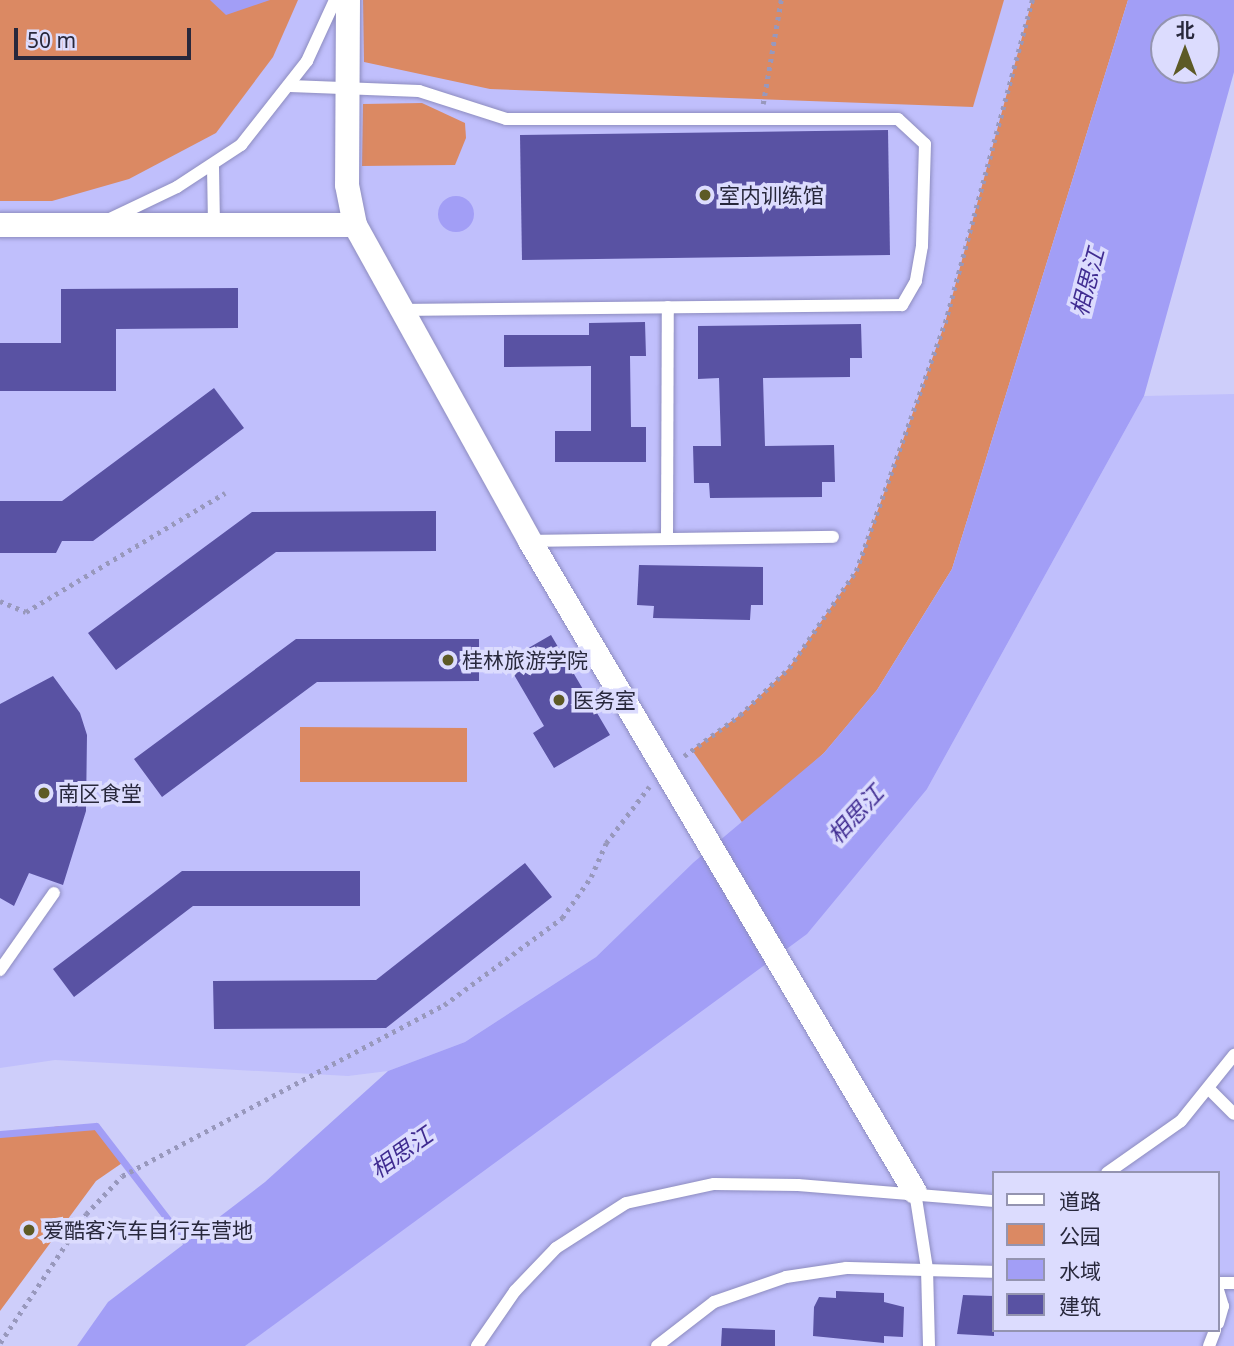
<!DOCTYPE html>
<meta charset="utf-8">
<style>
body{margin:0}
#map{position:relative;width:1234px;height:1346px;overflow:hidden;background:#cecefa;font-family:"Noto Sans","Noto Sans SC",sans-serif}
div>[style]{position:absolute}
[style*='--x']{left:calc(var(--x)*1px);top:calc(var(--y)*1px);width:calc(var(--w)*1px);rotate:calc(var(--a)*1deg)}
.built>*{inset:0;background:#c0bffc}
.green>*{inset:0;background:#db8963}
.water>*{inset:0;background:#a29ef6}
.round{border-radius:50%}
.stream>*{height:7px;margin:-3.5px;padding:0 3.5px;transform-origin:3.5px;border-radius:3.5px;background:#a29ef6}
.building>*{inset:0;background:#5952a3}
.path>*{height:4.5px;margin-top:-2.25px;transform-origin:0;background:repeating-linear-gradient(90deg,#9898bc 0 3.5px,transparent 0 8.5px)}
.roads{filter:drop-shadow(0 0 2px #8d8cbf) drop-shadow(0 0 2px #8d8cbf)}
.lane>*{height:12px;margin:-6px;padding:0 6px;transform-origin:6px;border-radius:6px;background:#fff}
.street>*{height:24px;margin:-12px;padding:0 12px;transform-origin:12px;border-radius:12px;background:#fff}
.dots>*{width:19px;height:19px;translate:-50% -50%;box-sizing:border-box;border:4px solid #dcdcfe;border-radius:50%}
span{translate:-50% -50%;white-space:nowrap;text-align:center;line-height:1.15;-webkit-text-stroke:7px #dcdcfe;paint-order:stroke}
.poi-label{font-size:21px;color:#28283c}
.left{translate:0 -50%;text-align:left}
.water-label{font-size:23px;color:#402c91;font-style:italic}
.legend{position:absolute;left:992px;top:1171px;width:228px;height:161px;box-sizing:border-box;background:#dcdcfe;border:2px solid #9494b0;margin:0;padding:9px 12px;list-style:none;font-size:21px;color:#28283c}
.legend li{display:flex;align-items:center;gap:14px;height:35px}
.legend b{width:35px;border:2px solid #9494b0}
.north{position:absolute;left:1150px;top:14px;width:70px;height:70px;box-sizing:border-box;background:#dcdcfe;border:2px solid #9494b0;border-radius:50%;rotate:0deg;font-size:19px;font-weight:700;line-height:28px;text-align:center;color:#28283c}
.north::after{content:'';display:block;margin:auto;width:24px;height:32px;background:#5d5a26;clip-path:polygon(50% 0,100% 100%,50% 72%,0 100%)}
.scale{position:absolute;left:14px;top:28px;width:177px;height:32px;box-sizing:border-box;border:4px solid #28283c;border-top:0;padding-left:9px;font-size:21px;line-height:24px;white-space:nowrap;color:#28283c;-webkit-text-stroke:5px #dcdcfe;paint-order:stroke}
</style>
<div id="map">
<div class="built">
<i style="clip-path:polygon(evenodd,0 0,1128px 0,877px 690px,927px 789px,1144px 396px,1234px 394px,1234px 1346px,245px 1346px,756px 969px,694px 863px,596px 957px,465px 1042px,388px 1071px,348px 1076px,55px 1060px,0 1068px,0 0,994px 1173px,1218px 1173px,1218px 1330px,994px 1330px,994px 1173px)"></i>
</div>
<div class="green">
<i style="clip-path:polygon(0 0,298px 0,273px 57px,216px 133px,129px 179px,52px 201px,0 201px)"></i>
<i style="clip-path:polygon(363px 0,1004px 0,973px 107px,490px 89px,364px 62px)"></i>
<i style="clip-path:polygon(1032px 0,1128px 0,952px 569px,877px 690px,824px 753px,744px 825px,692px 750px,740px 715px,789px 668px,856px 571px,945px 323px)"></i>
<i style="clip-path:polygon(422px 103px,465px 123px,466px 138px,455px 165px,362px 166px,363px 104px)"></i>
<i style="clip-path:polygon(300px 727px,467px 728px,467px 782px,300px 782px)"></i>
<i style="clip-path:polygon(61px 1126px,96px 1126px,125px 1161px,96px 1181px,0 1311px,0 1134px)"></i>
</div>
<div class="water">
<i style="clip-path:polygon(210px 0,270px 0,226px 15px)"></i>
<i style="clip-path:polygon(evenodd,1128px 0,1234px 0,1234px 72px,1144px 396px,927px 789px,807px 934px,245px 1346px,77px 1346px,108px 1302px,265px 1182px,388px 1071px,465px 1042px,596px 957px,694px 862px,824px 753px,877px 690px,952px 569px,1128px 0,1164px 28px,1206px 28px,1206px 70px,1164px 70px,1164px 28px)"></i>
<i class="round" style="left:438px;top:196px;width:36px;height:36px"></i>
</div>
<div class="stream">
<i style="--x:0;--y:1134;--w:96;--a:-4.8"></i>
<i style="--x:96;--y:1126;--w:154;--a:52.4"></i>
</div>
<div class="building">
<i style="clip-path:polygon(888px 130px,890px 255px,522px 260px,520px 135px)"></i>
<i style="clip-path:polygon(238px 288px,238px 328px,116px 329px,116px 391px,0 391px,0 343px,61px 343px,61px 289px)"></i>
<i style="clip-path:polygon(645px 322px,646px 356px,630px 356px,631px 427px,646px 427px,646px 462px,555px 462px,555px 431px,591px 431px,591px 366px,504px 367px,504px 335px,589px 335px,589px 323px)"></i>
<i style="clip-path:polygon(861px 324px,862px 358px,850px 358px,850px 377px,763px 378px,765px 446px,834px 445px,835px 482px,822px 482px,822px 497px,710px 498px,709px 483px,694px 483px,693px 446px,721px 446px,719px 378px,698px 379px,698px 326px)"></i>
<i style="clip-path:polygon(214px 388px,244px 428px,93px 541px,62px 541px,56px 553px,0 553px,0 501px,62px 501px)"></i>
<i style="clip-path:polygon(436px 511px,436px 551px,276px 552px,116px 670px,88px 633px,252px 512px)"></i>
<i style="clip-path:polygon(639px 565px,763px 567px,763px 605px,751px 605px,750px 620px,653px 618px,654px 606px,637px 605px)"></i>
<i style="clip-path:polygon(551px 635px,610px 735px,554px 768px,533px 733px,544px 726px,506px 661px)"></i>
<i style="clip-path:polygon(296px 639px,479px 639px,479px 681px,317px 682px,162px 797px,134px 759px)"></i>
<i style="clip-path:polygon(53px 676px,80px 713px,87px 735px,86px 811px,63px 885px,29px 873px,14px 906px,0 898px,0 704px)"></i>
<i style="clip-path:polygon(525px 863px,552px 897px,386px 1028px,214px 1029px,213px 981px,376px 980px)"></i>
<i style="clip-path:polygon(182px 871px,360px 871px,360px 906px,193px 906px,74px 997px,53px 969px)"></i>
<i style="clip-path:polygon(836px 1291px,884px 1293px,884px 1302px,904px 1307px,903px 1337px,884px 1336px,884px 1343px,813px 1336px,814px 1307px,819px 1297px,836px 1298px)"></i>
<i style="clip-path:polygon(963px 1295px,994px 1296px,994px 1336px,957px 1334px)"></i>
<i style="clip-path:polygon(722px 1328px,775px 1330px,775px 1346px,721px 1346px)"></i>
</div>
<div class="path">
<i style="--x:763;--y:104;--w:106;--a:-80.2"></i>
<i style="--x:0;--y:601;--w:28;--a:23"></i>
<i style="--x:26;--y:612;--w:232;--a:-30.9"></i>
<i style="--x:684;--y:756;--w:69;--a:-36.2"></i>
<i style="--x:740;--y:715;--w:68;--a:-43.8"></i>
<i style="--x:789;--y:668;--w:118;--a:-55.4"></i>
<i style="--x:856;--y:571;--w:263;--a:-70.3"></i>
<i style="--x:945;--y:323;--w:335;--a:-74.9"></i>
<i style="--x:0;--y:1343;--w:155;--a:-56.3"></i>
<i style="--x:86;--y:1214;--w:52;--a:-46.5"></i>
<i style="--x:122;--y:1176;--w:365;--a:-28"></i>
<i style="--x:444;--y:1005;--w:147;--a:-36.4"></i>
<i style="--x:562;--y:918;--w:50;--a:-54.7"></i>
<i style="--x:591;--y:877;--w:37;--a:-66"></i>
<i style="--x:606;--y:843;--w:71;--a:-52.5"></i>
</div>
<div class="roads">
<div class="lane">
<i style="--x:290;--y:86;--w:129;--a:2.2"></i>
<i style="--x:419;--y:91;--w:91;--a:17.8"></i>
<i style="--x:506;--y:119;--w:392;--a:0"></i>
<i style="--x:898;--y:119;--w:37;--a:43"></i>
<i style="--x:925;--y:144;--w:102;--a:91.7"></i>
<i style="--x:922;--y:246;--w:36;--a:100"></i>
<i style="--x:916;--y:281;--w:28;--a:120"></i>
<i style="--x:902;--y:305;--w:500;--a:179.43"></i>
<i style="--x:213;--y:167;--w:58;--a:89"></i>
<i style="--x:110;--y:219;--w:74;--a:-25.5"></i>
<i style="--x:177;--y:187;--w:77;--a:-33.3"></i>
<i style="--x:241;--y:145;--w:107;--a:-51.8"></i>
<i style="--x:307;--y:61;--w:67;--a:-65.3"></i>
<i style="--x:667;--y:539;--w:232;--a:-89.8"></i>
<i style="--x:530;--y:541;--w:303;--a:-0.8"></i>
<i style="--x:0;--y:970;--w:94;--a:-55"></i>
<i style="--x:1209;--y:1089;--w:35;--a:45"></i>
<i style="--x:1107;--y:1173;--w:90;--a:-35.1"></i>
<i style="--x:1181;--y:1121;--w:85;--a:-51.2"></i>
<i style="--x:915;--y:1192;--w:78;--a:81.1"></i>
<i style="--x:927;--y:1269;--w:77;--a:88.5"></i>
<i style="--x:1218;--y:1283;--w:16;--a:0"></i>
<i style="--x:1218;--y:1290;--w:17;--a:73"></i>
<i style="--x:1223;--y:1306;--w:18;--a:106"></i>
<i style="--x:477;--y:1346;--w:67;--a:-55.4"></i>
<i style="--x:515;--y:1291;--w:59;--a:-46.4"></i>
<i style="--x:556;--y:1248;--w:83;--a:-32.7"></i>
<i style="--x:626;--y:1203;--w:90;--a:-12.2"></i>
<i style="--x:714;--y:1184;--w:84;--a:0.7"></i>
<i style="--x:798;--y:1185;--w:197;--a:4.7"></i>
<i style="--x:657;--y:1346;--w:72;--a:-37.7"></i>
<i style="--x:714;--y:1302;--w:76;--a:-19.1"></i>
<i style="--x:786;--y:1277;--w:61;--a:-8.5"></i>
<i style="--x:846;--y:1268;--w:148;--a:1.5"></i>
<i style="--x:1209;--y:1346;--w:17;--a:-69"></i>
</div>
<div class="street">
<i style="--x:348;--y:0;--w:185;--a:90.3"></i>
<i style="--x:347;--y:185;--w:41;--a:78.7"></i>
<i style="--x:355;--y:225;--w:361;--a:61"></i>
<i style="--x:530;--y:541;--w:756;--a:59.4"></i>
<i style="--x:0;--y:225;--w:355;--a:0"></i>
</div>
</div>
<div class="dots">
<i style="left:705px;top:195px;background:#5d5a26"></i>
<i style="left:448px;top:660px;background:#5d5a26"></i>
<i style="left:559px;top:700px;background:#5d5a26"></i>
<i style="left:44px;top:793px;background:#5d5a26"></i>
<i style="left:29px;top:1230px;background:#5d5a26"></i>
</div>
<div class="poi-label">
<span class="left" style="left:719px;top:195px">室内训练馆</span>
<span class="left" style="left:462px;top:660px">桂林旅游学院</span>
<span class="left" style="left:573px;top:700px">医务室</span>
<span class="left" style="left:58px;top:793px">南区食堂</span>
<span class="left" style="left:43px;top:1230px">爱酷客汽车自行车营地</span>
</div>
<div class="water-label">
<span style="left:1087px;top:282px;rotate:-75deg">相思江</span>
<span style="left:855px;top:814px;rotate:-47deg">相思江</span>
<span style="left:401px;top:1152px;rotate:-35deg">相思江</span>
</div>
<ul class="legend">
<li><b style="height:9px;background:#fff"></b>道路</li>
<li><b style="height:19px;background:#db8963"></b>公园</li>
<li><b style="height:19px;background:#a29ef6"></b>水域</li>
<li><b style="height:19px;background:#5952a3"></b>建筑</li>
</ul>
<div class="north">北</div>
<div class="scale">50 m</div>
</div>
